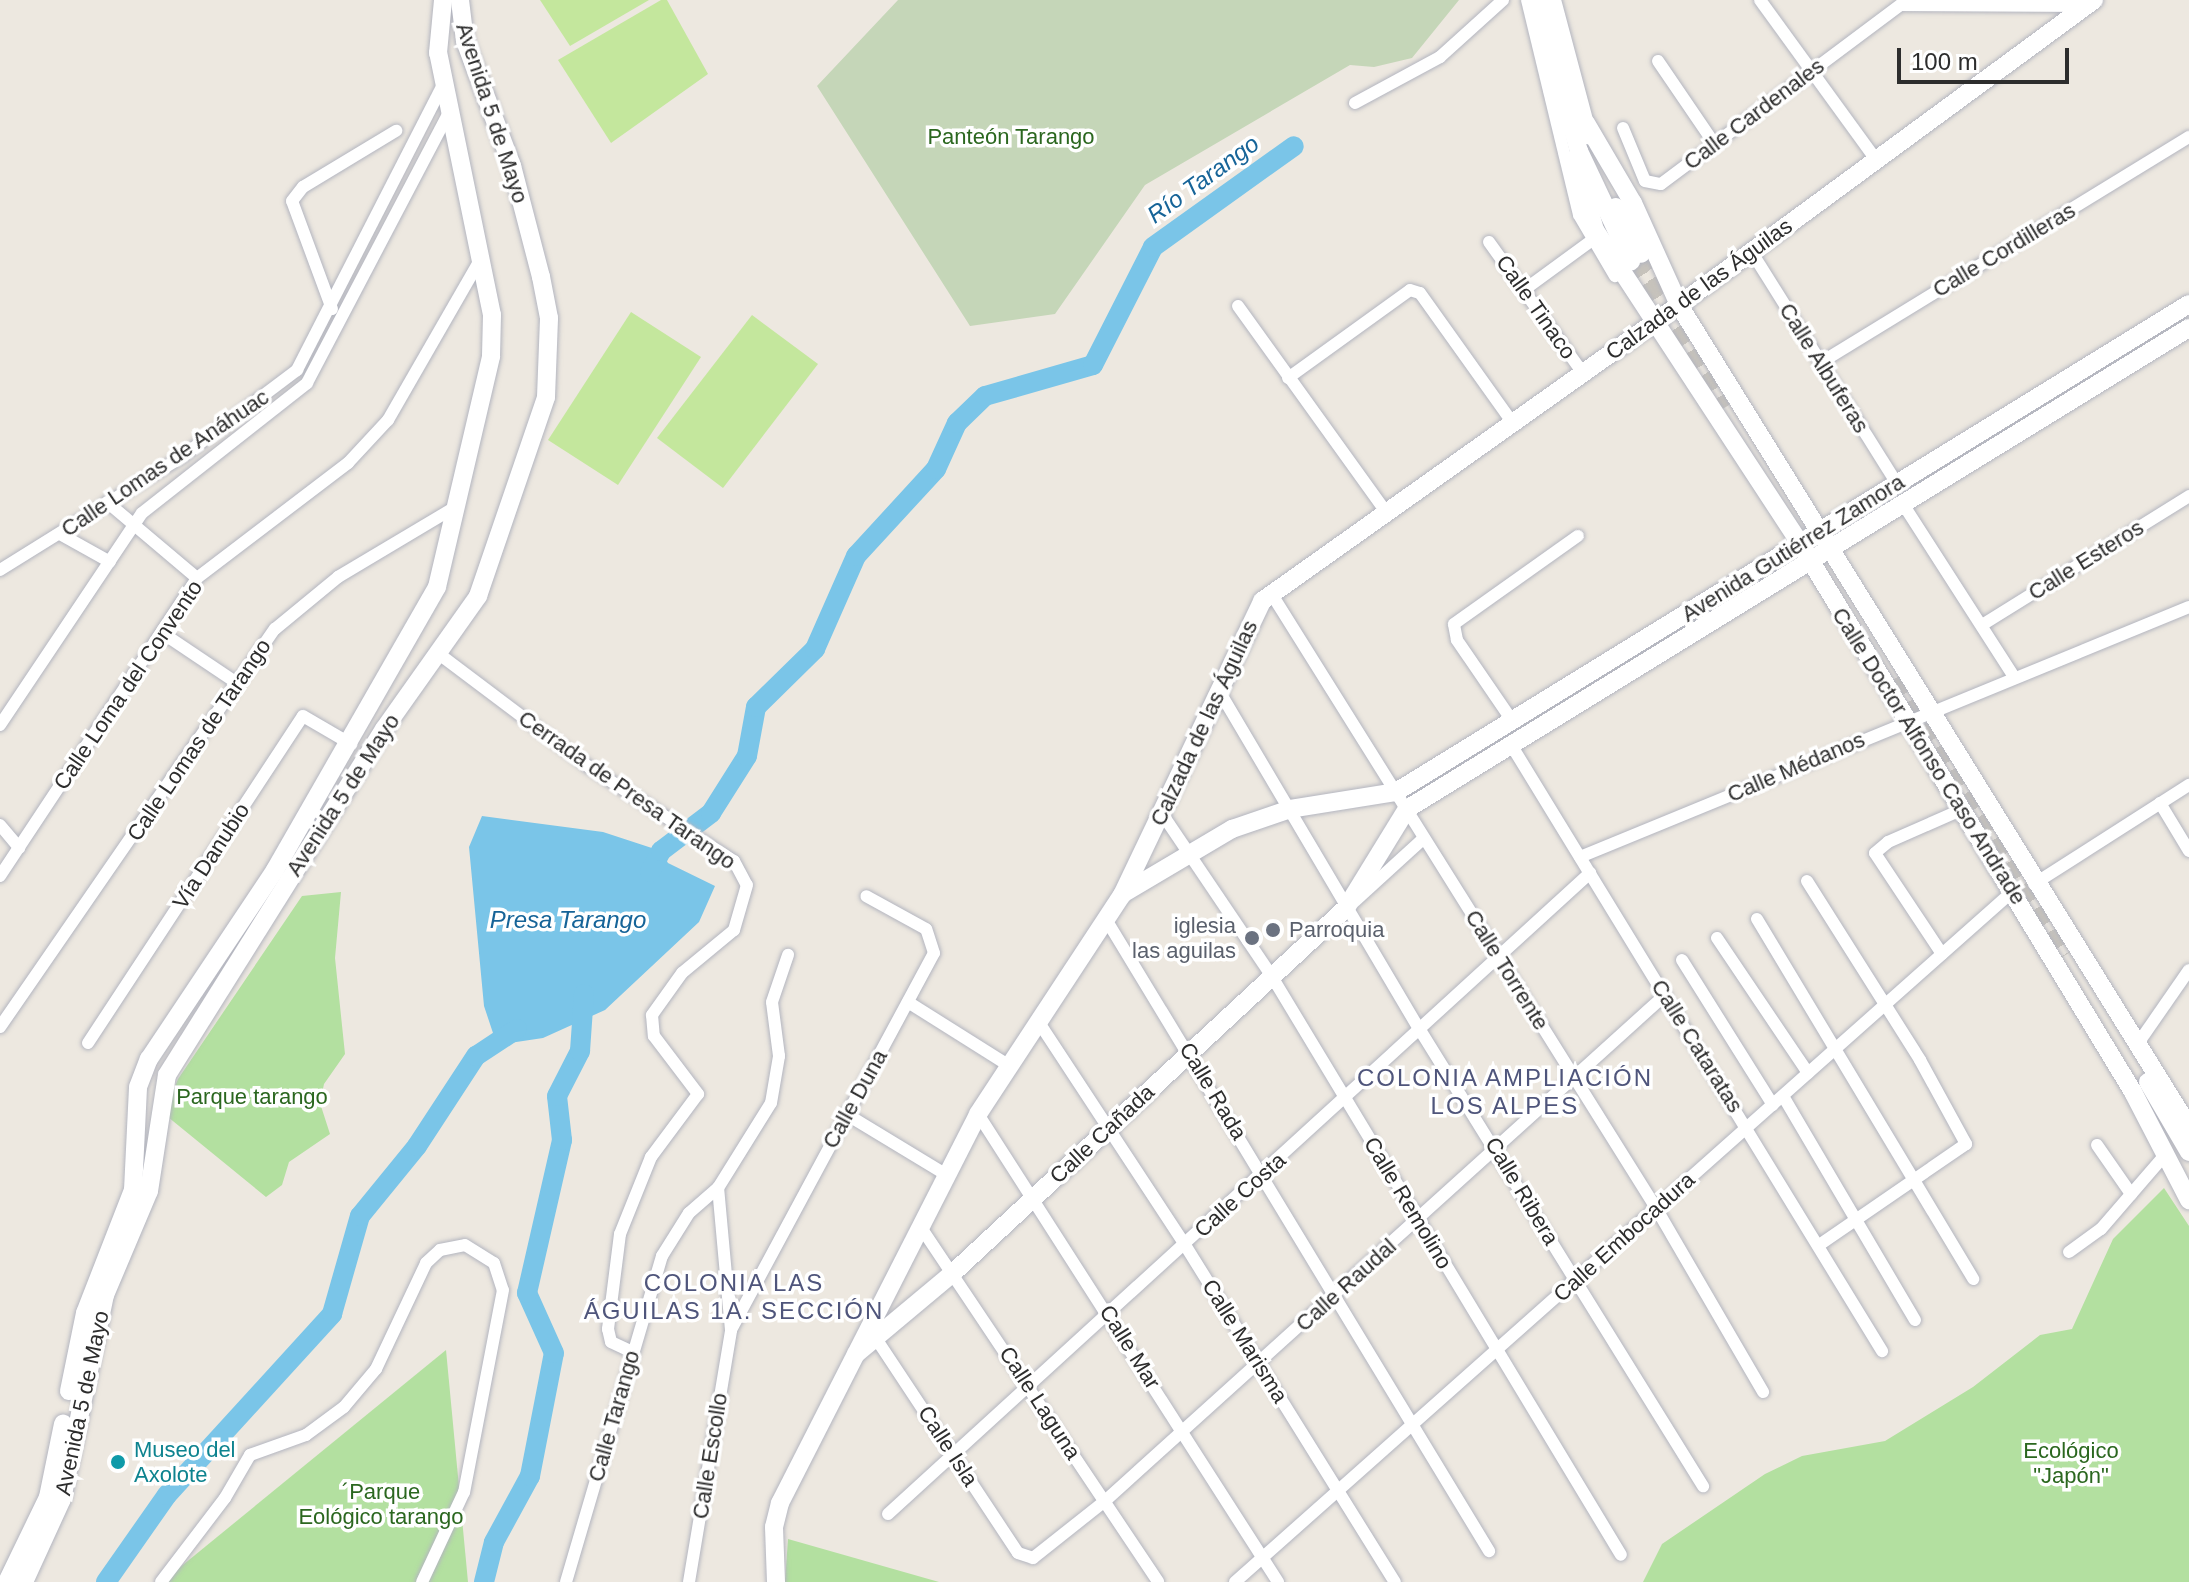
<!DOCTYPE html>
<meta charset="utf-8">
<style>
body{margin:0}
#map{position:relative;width:2189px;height:1582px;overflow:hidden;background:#ede8e0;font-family:Arial,sans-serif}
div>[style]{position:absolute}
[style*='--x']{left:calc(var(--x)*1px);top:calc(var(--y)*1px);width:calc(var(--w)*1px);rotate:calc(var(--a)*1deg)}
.green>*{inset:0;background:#b3e0a0}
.cemetery>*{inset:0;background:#c5d6b8}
.pitch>*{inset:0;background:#c4e79d}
.water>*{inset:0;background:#7ac5e8}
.river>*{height:20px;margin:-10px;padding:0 10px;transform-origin:10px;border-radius:10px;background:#7ac5e8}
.secondary-tunnel>*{height:18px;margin-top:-9px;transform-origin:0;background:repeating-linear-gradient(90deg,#c7c3bc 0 18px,transparent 0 27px)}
.roads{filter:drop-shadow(0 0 2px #b3b5bf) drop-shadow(0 0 2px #b3b5bf)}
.street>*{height:12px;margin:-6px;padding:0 6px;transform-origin:6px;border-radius:6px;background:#fff}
.secondary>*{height:18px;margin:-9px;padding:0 9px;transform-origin:9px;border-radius:9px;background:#fff}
.dots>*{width:22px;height:22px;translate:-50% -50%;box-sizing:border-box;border:4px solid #fff;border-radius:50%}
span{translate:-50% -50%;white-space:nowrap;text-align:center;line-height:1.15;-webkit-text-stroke:7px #fff;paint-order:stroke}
.street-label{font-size:22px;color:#2d2d2d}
.park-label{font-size:22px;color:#2b671f}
.worship-label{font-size:22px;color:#5b616d}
.right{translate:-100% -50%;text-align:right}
.left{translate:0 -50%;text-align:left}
.culture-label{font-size:22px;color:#0d838f}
.water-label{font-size:24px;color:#166498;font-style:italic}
.neighbourhood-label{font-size:24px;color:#4f557b;letter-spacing:2px}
.scale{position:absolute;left:1897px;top:48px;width:172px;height:36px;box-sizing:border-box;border:4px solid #2d2d2d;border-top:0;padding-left:10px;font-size:24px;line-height:28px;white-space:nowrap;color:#2d2d2d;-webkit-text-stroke:6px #fff;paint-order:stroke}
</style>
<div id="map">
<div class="green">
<i style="clip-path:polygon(341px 892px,335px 958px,345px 1054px,324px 1084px,320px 1103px,330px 1134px,289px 1162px,282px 1185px,266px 1197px,168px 1117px,169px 1100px,178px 1079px,302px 896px)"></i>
<i style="clip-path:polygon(2164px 1188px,2189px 1226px,2189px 1582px,1643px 1582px,1662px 1544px,1765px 1474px,1802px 1456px,1885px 1441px,1973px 1387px,2040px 1335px,2072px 1329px,2113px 1239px)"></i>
<i style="clip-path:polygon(446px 1350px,468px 1582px,162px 1582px)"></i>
<i style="clip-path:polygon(788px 1539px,939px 1582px,785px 1582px)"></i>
</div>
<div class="cemetery">
<i style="clip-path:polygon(898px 0,1459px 0,1412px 58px,1374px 67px,1350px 65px,1145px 185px,1055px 314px,970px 326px,817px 86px)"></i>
</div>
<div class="pitch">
<i style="clip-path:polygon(540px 0,649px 0,570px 46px)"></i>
<i style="clip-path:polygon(661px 0,667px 0,708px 74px,611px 143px,558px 60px)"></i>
<i style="clip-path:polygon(631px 312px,701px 357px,618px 485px,548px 440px)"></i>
<i style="clip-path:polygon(752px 315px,818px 364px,723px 488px,657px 438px)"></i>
</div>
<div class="water">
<i style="clip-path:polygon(482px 816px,603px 832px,661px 851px,668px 863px,715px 886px,699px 922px,605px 1010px,543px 1038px,497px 1045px,484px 1006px,469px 847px)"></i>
</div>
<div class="river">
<i style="--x:650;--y:872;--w:24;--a:-62"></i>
<i style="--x:661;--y:851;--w:63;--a:-37.2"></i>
<i style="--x:711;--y:813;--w:67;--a:-57.7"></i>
<i style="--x:747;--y:756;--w:50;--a:-79.6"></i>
<i style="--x:756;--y:707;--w:83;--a:-44.5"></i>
<i style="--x:815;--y:649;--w:102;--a:-66.2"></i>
<i style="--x:856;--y:556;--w:118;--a:-47.4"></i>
<i style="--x:936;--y:469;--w:51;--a:-65.5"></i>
<i style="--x:957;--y:423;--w:39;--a:-44"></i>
<i style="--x:985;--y:396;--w:112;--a:-16"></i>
<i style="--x:1093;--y:365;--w:132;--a:-63"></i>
<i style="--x:1153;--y:247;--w:173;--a:-35.6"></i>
<i style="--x:106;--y:1582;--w:106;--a:-55"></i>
<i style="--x:167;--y:1495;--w:245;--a:-47.6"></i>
<i style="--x:332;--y:1314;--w:102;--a:-74.1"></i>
<i style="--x:360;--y:1216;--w:90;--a:-50.8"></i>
<i style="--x:417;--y:1146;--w:108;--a:-56.8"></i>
<i style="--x:476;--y:1056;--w:49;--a:-33.4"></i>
<i style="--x:484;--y:1582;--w:41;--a:-76"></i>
<i style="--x:494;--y:1542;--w:75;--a:-61.4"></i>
<i style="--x:530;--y:1476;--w:125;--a:-79"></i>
<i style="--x:554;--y:1353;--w:66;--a:-114.2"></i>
<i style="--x:527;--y:1293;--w:157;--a:-77.1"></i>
<i style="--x:562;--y:1140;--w:44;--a:-96.5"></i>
<i style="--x:557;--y:1096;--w:51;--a:-62.9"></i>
<i style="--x:580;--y:1051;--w:57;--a:-86"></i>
</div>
<div class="secondary-tunnel">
<i style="--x:1641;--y:254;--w:61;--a:58.4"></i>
<i style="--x:1631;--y:261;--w:174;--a:58.4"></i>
<i style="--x:1899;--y:676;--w:325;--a:58.7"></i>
</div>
<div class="roads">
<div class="street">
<i style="--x:1527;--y:0;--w:221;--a:76.4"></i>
<i style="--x:1579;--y:215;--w:71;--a:59.5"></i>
<i style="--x:1760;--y:0;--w:199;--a:54"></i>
<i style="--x:1901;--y:5;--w:185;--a:0.3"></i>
<i style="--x:1658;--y:61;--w:99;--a:55.7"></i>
<i style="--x:1355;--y:103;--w:97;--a:-28.4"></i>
<i style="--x:1440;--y:57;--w:85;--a:-42.1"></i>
<i style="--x:1623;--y:128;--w:57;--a:67.5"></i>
<i style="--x:1645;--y:181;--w:16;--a:11"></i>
<i style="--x:1661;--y:184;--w:307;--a:-36.8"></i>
<i style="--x:1489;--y:242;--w:160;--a:54.4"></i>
<i style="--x:1751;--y:251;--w:275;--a:57.9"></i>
<i style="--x:1524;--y:290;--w:83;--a:-36.2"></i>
<i style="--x:1238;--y:306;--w:254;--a:54.3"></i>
<i style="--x:332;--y:309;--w:115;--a:-110.3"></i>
<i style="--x:292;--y:201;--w:18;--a:-52"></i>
<i style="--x:303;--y:187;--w:109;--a:-31.1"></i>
<i style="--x:1820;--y:363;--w:433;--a:-31.5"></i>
<i style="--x:1288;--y:378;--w:150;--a:-35.8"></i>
<i style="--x:1410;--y:290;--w:10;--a:17"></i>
<i style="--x:1420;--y:293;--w:158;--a:54.5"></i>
<i style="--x:107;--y:502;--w:118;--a:40.2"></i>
<i style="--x:1903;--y:504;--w:206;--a:57.3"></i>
<i style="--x:60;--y:534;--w:57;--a:29.2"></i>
<i style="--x:0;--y:570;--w:216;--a:-31.9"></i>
<i style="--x:183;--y:456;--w:143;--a:-37"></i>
<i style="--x:297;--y:370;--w:322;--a:-62.9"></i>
<i style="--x:1271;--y:593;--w:726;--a:57.95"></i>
<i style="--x:1656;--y:1208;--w:213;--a:59.8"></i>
<i style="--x:1982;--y:625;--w:244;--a:-31.9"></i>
<i style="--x:164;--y:634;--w:84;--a:33.9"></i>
<i style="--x:439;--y:654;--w:188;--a:37"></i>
<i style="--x:589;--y:767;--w:173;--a:33"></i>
<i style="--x:734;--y:861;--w:27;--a:62"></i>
<i style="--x:747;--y:885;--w:47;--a:106.1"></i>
<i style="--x:734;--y:930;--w:67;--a:140.4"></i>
<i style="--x:682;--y:973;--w:52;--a:125.5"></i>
<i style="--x:652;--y:1015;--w:21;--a:85"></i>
<i style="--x:654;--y:1036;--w:73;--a:52.8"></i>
<i style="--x:698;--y:1094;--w:79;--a:126.7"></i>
<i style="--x:651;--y:1157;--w:83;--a:111.9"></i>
<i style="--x:620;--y:1234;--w:96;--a:97.2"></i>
<i style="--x:608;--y:1329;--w:13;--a:77"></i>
<i style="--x:611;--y:1342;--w:23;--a:25"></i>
<i style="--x:1218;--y:689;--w:396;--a:59.4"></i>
<i style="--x:1420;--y:1030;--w:537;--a:58.18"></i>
<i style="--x:1511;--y:719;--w:96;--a:-124.4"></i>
<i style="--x:1457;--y:640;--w:16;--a:-101"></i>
<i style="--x:1454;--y:624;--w:152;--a:-35.4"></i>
<i style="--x:0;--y:725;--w:255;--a:-56.2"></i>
<i style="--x:142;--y:513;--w:210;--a:-38.2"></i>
<i style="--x:307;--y:383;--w:307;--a:-62.3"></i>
<i style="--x:1510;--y:743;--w:713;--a:58.54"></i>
<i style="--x:2160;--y:803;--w:56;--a:58.9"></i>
<i style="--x:1163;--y:815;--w:193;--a:56"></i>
<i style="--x:1271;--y:975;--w:677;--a:58.89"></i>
<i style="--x:0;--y:825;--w:30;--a:50"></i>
<i style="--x:1580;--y:857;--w:658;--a:-22.32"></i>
<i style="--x:0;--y:876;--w:357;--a:-56.5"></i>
<i style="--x:197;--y:578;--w:190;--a:-37.3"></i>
<i style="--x:348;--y:463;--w:59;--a:-47.1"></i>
<i style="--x:388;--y:420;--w:187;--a:-60.1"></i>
<i style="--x:1807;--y:881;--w:212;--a:57.7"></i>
<i style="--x:1920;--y:1060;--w:96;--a:61.3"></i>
<i style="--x:1966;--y:1144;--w:178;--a:145.5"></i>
<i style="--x:2034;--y:884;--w:184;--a:-32.6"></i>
<i style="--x:1355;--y:901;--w:93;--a:-42.4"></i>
<i style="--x:1757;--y:919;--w:420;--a:59"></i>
<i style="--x:1107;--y:921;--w:737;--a:58.77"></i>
<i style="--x:1717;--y:938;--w:163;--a:56"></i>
<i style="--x:1942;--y:954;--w:121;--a:-123.6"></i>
<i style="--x:1875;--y:853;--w:17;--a:-40"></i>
<i style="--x:1888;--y:842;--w:82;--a:-23.7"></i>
<i style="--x:1682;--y:960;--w:171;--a:57.9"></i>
<i style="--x:908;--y:1002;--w:118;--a:32.2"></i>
<i style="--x:1038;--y:1021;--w:268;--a:56.7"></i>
<i style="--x:1185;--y:1245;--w:397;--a:58.1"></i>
<i style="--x:0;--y:1027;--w:484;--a:-55.4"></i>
<i style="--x:275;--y:629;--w:82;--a:-39.5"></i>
<i style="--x:338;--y:577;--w:133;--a:-30.8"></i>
<i style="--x:88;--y:1043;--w:391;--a:-56.7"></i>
<i style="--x:303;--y:716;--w:56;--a:30.3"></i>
<i style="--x:2137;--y:1045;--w:91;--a:-55.3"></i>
<i style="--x:1783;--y:1096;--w:260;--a:59.5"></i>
<i style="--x:846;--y:1114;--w:116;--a:31.2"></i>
<i style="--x:978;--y:1114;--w:556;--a:57.34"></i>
<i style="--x:2097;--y:1145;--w:60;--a:55.2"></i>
<i style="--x:920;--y:1226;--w:428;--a:56.2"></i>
<i style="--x:2069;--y:1252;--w:39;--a:-36"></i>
<i style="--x:2101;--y:1229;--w:96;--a:-49.2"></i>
<i style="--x:731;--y:1330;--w:428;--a:-61.7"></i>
<i style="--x:934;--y:953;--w:25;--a:-108"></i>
<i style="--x:926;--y:929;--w:68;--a:-151.2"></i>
<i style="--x:877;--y:1340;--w:255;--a:56.5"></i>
<i style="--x:1018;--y:1553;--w:16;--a:18"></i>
<i style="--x:1033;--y:1558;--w:92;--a:-38.4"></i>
<i style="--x:1105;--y:1501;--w:755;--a:-42.1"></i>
<i style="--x:888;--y:1514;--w:951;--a:-42.4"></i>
<i style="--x:161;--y:1582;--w:106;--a:-52.7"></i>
<i style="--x:225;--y:1498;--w:50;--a:-59.8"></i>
<i style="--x:250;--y:1455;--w:59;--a:-19.7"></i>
<i style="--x:306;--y:1435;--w:47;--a:-36.4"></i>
<i style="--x:344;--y:1407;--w:50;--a:-49.9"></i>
<i style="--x:376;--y:1369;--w:117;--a:-64.7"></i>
<i style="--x:426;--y:1263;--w:19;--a:-43"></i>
<i style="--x:440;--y:1250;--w:25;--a:-11"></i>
<i style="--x:465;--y:1245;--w:34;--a:32"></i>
<i style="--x:494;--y:1263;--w:28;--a:72"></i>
<i style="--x:503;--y:1290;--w:206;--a:100.9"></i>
<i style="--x:464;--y:1492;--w:99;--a:115"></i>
<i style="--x:566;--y:1582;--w:340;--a:-73.6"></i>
<i style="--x:662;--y:1256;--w:51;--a:-57.9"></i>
<i style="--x:689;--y:1213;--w:38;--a:-41"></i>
<i style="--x:718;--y:1188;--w:100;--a:-58.1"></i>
<i style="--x:771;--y:1103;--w:48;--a:-80.3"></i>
<i style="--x:779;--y:1056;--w:54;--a:-97.4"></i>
<i style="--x:772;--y:1002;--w:50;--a:-71.2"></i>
<i style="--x:689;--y:1582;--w:255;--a:-80.5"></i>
<i style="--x:731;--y:1330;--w:143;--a:-95.2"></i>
<i style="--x:1235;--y:1582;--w:1041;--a:-41.61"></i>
</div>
<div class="secondary">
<i style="--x:1537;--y:0;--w:157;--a:74.5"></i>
<i style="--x:1579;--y:151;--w:122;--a:64.7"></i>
<i style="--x:1552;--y:0;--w:140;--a:75.1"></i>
<i style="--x:1586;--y:123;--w:93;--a:59.6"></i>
<i style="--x:1633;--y:203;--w:112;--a:65.7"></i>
<i style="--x:1679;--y:305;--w:967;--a:58.18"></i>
<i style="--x:1579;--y:151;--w:14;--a:102"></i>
<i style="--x:1576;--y:165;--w:68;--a:73.7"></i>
<i style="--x:1595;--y:230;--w:376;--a:56.8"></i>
<i style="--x:1801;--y:545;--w:640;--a:58.74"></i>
<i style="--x:2133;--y:1092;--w:122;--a:62.6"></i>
<i style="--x:1616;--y:207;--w:53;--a:62"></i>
<i style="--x:1124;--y:893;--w:126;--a:-30.7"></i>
<i style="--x:1232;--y:829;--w:61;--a:-19"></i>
<i style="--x:1290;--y:809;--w:107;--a:-9.1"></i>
<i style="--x:1396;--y:792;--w:931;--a:-31.61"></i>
<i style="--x:2148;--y:1082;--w:81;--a:59.6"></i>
<i style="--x:856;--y:1354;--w:128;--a:-39.9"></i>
<i style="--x:954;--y:1272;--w:535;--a:-42.88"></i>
<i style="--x:1346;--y:908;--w:116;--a:-58.4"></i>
<i style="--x:1407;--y:809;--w:918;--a:-31.6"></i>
<i style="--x:69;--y:1391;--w:80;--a:-78.4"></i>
<i style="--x:85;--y:1313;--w:132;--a:-68.7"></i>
<i style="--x:133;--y:1190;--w:103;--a:-87.2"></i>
<i style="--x:138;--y:1087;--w:30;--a:-69"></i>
<i style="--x:149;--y:1059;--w:227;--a:-56.3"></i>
<i style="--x:275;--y:870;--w:326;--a:-60.2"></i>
<i style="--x:437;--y:587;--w:237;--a:-76.8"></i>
<i style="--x:491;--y:356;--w:41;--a:-88.6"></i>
<i style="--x:492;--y:315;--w:268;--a:-101.6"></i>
<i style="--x:438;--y:53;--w:53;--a:-84.6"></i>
<i style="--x:7;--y:1582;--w:94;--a:-64.2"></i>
<i style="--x:48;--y:1497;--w:75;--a:-78.4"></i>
<i style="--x:24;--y:1582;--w:91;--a:-65.4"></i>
<i style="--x:62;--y:1499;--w:208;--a:-78.1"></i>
<i style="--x:105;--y:1295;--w:113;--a:-67.1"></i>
<i style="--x:149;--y:1191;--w:117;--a:-81.2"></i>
<i style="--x:167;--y:1075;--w:408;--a:-57.9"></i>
<i style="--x:384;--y:729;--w:163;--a:-54.7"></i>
<i style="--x:478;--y:596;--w:210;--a:-71.1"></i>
<i style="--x:546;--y:397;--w:79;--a:-87.8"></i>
<i style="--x:549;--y:318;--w:42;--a:-101"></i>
<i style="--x:541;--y:277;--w:115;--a:-104.6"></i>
<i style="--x:512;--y:166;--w:134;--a:-110.6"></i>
<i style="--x:465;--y:41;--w:41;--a:-97"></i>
<i style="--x:776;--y:1582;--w:55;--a:-92.1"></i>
<i style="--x:774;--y:1527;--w:25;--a:-76"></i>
<i style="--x:780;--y:1503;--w:436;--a:-63"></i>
<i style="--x:978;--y:1114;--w:262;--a:-56.7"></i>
<i style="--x:1122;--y:895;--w:326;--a:-64.5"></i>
<i style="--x:1262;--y:601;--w:511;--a:-35.37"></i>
<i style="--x:1679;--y:305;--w:515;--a:-36.31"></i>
</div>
</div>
<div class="dots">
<i style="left:1273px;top:930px;background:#6b7280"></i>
<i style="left:1252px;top:938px;background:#6b7280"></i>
<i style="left:118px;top:1462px;background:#0f9aa8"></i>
</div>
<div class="street-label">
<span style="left:492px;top:113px;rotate:72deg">Avenida 5 de Mayo</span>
<span style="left:1754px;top:114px;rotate:-37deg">Calle Cardenales</span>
<span style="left:2004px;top:250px;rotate:-31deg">Calle Cordilleras</span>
<span style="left:1699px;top:289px;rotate:-36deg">Calzada de las Águilas</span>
<span style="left:1536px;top:307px;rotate:55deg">Calle Tinaco</span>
<span style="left:1824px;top:368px;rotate:58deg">Calle Albuferas</span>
<span style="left:165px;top:463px;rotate:-34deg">Calle Lomas de Anáhuac</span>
<span style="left:1793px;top:548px;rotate:-32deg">Avenida Gutiérrez Zamora</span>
<span style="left:2086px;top:560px;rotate:-32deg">Calle Esteros</span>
<span style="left:128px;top:685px;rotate:-56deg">Calle Loma del Convento</span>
<span style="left:1204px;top:723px;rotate:-65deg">Calzada de las Águilas</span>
<span style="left:199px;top:740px;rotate:-56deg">Calle Lomas de Tarango</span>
<span style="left:1929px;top:756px;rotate:58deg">Calle Doctor Alfonso Caso Andrade</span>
<span style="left:1796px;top:767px;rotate:-23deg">Calle Médanos</span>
<span style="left:627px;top:790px;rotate:35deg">Cerrada de Presa Tarango</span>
<span style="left:343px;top:795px;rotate:-57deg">Avenida 5 de Mayo</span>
<span style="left:211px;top:856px;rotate:-57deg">Vía Danubio</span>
<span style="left:1507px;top:970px;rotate:58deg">Calle Torrente</span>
<span style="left:1697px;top:1046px;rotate:58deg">Calle Cataratas</span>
<span style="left:1213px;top:1091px;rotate:59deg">Calle Rada</span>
<span style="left:855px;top:1099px;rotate:-61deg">Calle Duna</span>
<span style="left:1102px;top:1134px;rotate:-43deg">Calle Cañada</span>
<span style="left:1522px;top:1191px;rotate:59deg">Calle Ribera</span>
<span style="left:1240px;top:1195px;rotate:-42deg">Calle Costa</span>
<span style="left:1408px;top:1203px;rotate:59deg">Calle Remolino</span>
<span style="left:1624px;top:1237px;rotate:-42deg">Calle Embocadura</span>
<span style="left:1346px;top:1285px;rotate:-42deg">Calle Raudal</span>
<span style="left:1245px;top:1341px;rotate:58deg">Calle Marisma</span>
<span style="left:1130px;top:1347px;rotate:58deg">Calle Mar</span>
<span style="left:82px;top:1403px;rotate:-78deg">Avenida 5 de Mayo</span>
<span style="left:1040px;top:1403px;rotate:57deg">Calle Laguna</span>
<span style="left:614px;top:1416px;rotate:-74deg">Calle Tarango</span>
<span style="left:948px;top:1446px;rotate:57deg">Calle Isla</span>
<span style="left:710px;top:1456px;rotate:-81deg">Calle Escollo</span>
</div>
<div class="park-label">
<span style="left:1011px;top:137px">Panteón Tarango</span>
<span style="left:252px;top:1097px">Parque tarango</span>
<span style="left:2071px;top:1463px">Ecológico<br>"Japón"</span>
<span style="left:381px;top:1504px">´Parque<br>Eológico tarango</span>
</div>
<div class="worship-label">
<span class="right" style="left:1236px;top:938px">iglesia<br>las aguilas</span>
<span class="left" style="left:1289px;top:930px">Parroquia</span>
</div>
<div class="culture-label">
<span class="left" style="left:134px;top:1462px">Museo del<br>Axolote</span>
</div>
<div class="water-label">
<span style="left:1203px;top:179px;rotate:-36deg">Río Tarango</span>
<span style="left:568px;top:920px">Presa Tarango</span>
</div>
<div class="neighbourhood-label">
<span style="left:1505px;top:1092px">COLONIA AMPLIACIÓN<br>LOS ALPES</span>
<span style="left:734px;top:1297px">COLONIA LAS<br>ÁGUILAS 1A. SECCIÓN</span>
</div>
<div class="scale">100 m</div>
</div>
